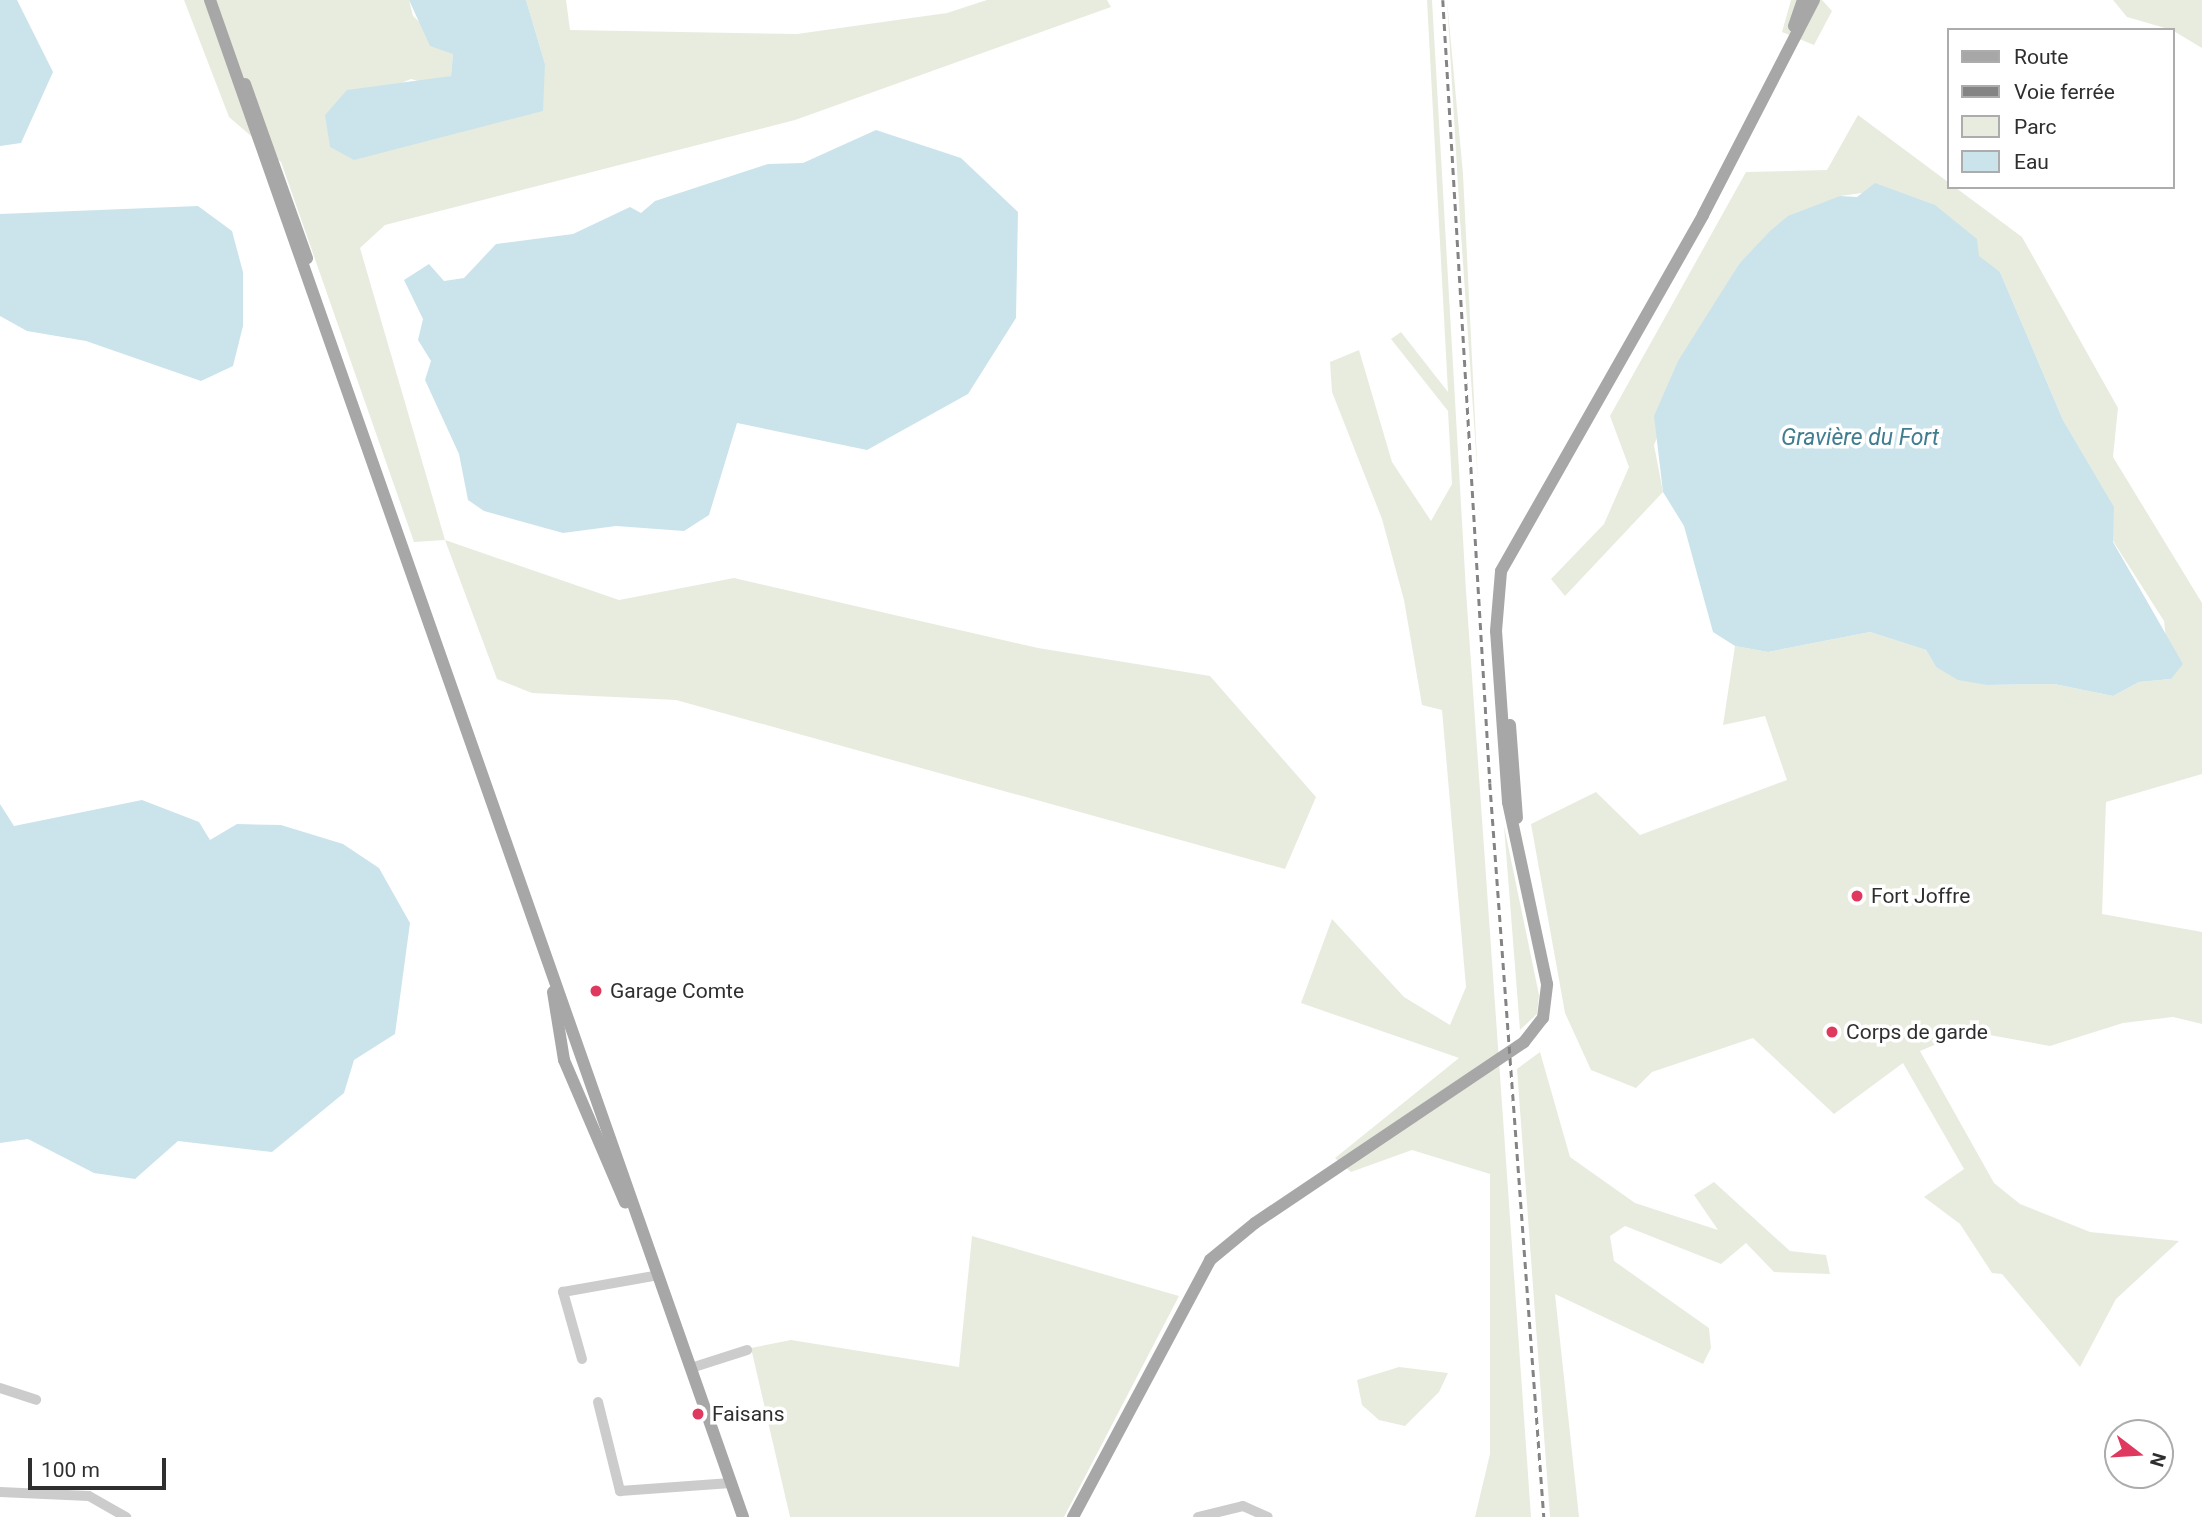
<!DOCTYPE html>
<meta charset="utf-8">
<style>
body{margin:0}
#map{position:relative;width:2202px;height:1517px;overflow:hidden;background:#fff;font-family:Roboto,sans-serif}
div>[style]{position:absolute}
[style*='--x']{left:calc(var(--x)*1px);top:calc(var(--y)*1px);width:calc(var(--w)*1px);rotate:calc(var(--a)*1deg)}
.green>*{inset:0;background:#e8ecde}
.water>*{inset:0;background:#cbe4eb}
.minor>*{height:10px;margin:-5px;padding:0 5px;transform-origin:5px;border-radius:5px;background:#ccc}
.major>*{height:12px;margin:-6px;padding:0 6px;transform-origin:6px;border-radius:6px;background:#a7a7a7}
.rail>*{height:2.5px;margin-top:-1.25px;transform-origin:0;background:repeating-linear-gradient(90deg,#848484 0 7px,transparent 0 12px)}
.dots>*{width:19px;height:19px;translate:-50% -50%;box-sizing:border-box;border:4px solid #fff;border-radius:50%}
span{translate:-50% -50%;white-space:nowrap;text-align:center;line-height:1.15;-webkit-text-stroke:7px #fff;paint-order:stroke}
.poi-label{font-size:21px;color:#2f2f2f}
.left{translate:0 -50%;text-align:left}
.water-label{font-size:23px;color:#407d8f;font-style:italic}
.legend{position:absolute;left:1947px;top:28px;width:228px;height:161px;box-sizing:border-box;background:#fff;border:2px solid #acacac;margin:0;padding:9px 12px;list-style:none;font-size:21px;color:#2f2f2f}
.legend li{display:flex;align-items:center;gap:14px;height:35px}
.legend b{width:35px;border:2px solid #acacac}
.north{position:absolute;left:2104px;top:1419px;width:70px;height:70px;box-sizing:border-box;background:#fff;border:2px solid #acacac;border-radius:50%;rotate:107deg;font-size:19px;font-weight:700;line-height:28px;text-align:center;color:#2f2f2f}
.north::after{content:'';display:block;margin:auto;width:24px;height:32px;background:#df395f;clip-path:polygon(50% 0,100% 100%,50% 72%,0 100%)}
.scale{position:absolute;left:28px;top:1458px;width:138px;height:32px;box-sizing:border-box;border:4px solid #2f2f2f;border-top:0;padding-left:9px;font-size:21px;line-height:24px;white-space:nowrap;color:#2f2f2f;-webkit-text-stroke:5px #fff;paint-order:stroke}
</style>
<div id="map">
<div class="green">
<i style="clip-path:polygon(184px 0,409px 0,413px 16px,453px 54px,451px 76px,426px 83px,411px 79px,325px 115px,545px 64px,526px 0,566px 0,570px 30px,797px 34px,947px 13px,987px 0,1107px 0,1111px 7px,795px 120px,385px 225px,360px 248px,445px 540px,619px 600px,734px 578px,1038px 648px,1210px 676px,1316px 797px,1285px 869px,676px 700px,532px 693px,497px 679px,445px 540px,414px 542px,281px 162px,229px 117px)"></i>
<i style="clip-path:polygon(1427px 0,1432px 0,1466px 591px,1531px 1517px,1475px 1517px,1490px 1454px,1490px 1174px,1412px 1150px,1351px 1172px,1335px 1158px,1459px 1058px,1301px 1003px,1332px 919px,1404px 997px,1450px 1025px,1466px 987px,1442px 710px,1422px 705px,1404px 600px,1382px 519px,1332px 392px,1330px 362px,1359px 350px,1392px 462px,1431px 521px,1452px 484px,1448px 411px,1391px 339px,1401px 332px,1448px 392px)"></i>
<i style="clip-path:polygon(1447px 0,1463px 174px,1478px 481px,1460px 219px)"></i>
<i style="clip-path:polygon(1791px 0,1822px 0,1832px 11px,1814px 45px,1782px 32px)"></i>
<i style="clip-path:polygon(2113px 0,2202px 0,2202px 48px,2172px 30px,2127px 17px)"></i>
<i style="clip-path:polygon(1858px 115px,2022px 237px,2118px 408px,2113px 457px,2202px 603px,2202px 774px,2106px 802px,2102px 914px,2202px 932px,2202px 1024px,2173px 1017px,2123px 1023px,2050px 1046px,1967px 1031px,1920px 1051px,1994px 1183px,2020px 1204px,2090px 1232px,2179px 1241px,2116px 1299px,2080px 1367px,2002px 1274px,1992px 1273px,1960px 1224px,1924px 1197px,1964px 1169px,1903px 1063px,1834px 1114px,1753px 1038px,1652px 1072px,1636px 1088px,1591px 1070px,1565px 1013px,1531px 824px,1596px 792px,1640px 835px,1787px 780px,1765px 716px,1723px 725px,1735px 646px,1768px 652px,1870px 632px,1926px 650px,1936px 667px,1987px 685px,2054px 684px,2113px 696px,2139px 682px,2171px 679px,2164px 621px,2113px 541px,2113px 506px,2063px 420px,2000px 272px,1862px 193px,1840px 196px,1739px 264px,1711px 311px,1654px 445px,1663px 492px,1565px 596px,1551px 579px,1604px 524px,1629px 467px,1610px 416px,1746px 172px,1827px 170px)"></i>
<i style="clip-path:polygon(1504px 826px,1539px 995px,1537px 1014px,1520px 1030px)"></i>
<i style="clip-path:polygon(1540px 1052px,1570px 1157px,1635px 1203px,1718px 1230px,1694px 1195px,1714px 1182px,1790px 1251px,1826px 1255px,1830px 1274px,1774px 1272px,1746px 1243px,1721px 1264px,1625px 1226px,1610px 1236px,1614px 1261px,1709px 1328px,1711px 1348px,1703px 1364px,1555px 1294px,1579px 1517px,1550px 1517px,1517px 1069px)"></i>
<i style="clip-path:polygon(972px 1236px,1179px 1296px,1064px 1517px,790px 1517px,751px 1348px,791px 1340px,959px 1367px)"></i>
<i style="clip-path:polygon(1399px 1367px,1448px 1373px,1439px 1392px,1405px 1426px,1379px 1420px,1362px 1405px,1357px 1380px)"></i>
</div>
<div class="water">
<i style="clip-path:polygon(0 0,17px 0,53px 72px,21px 143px,0 146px)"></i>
<i style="clip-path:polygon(409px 0,526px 0,545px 64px,543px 111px,354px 160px,330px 147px,325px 115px,347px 90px,451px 76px,453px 54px,430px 46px)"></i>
<i style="clip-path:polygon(876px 130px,961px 158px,1018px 212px,1016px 318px,968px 394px,867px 450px,737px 423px,709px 515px,684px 531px,616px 526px,563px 533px,484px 511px,468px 500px,459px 454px,425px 380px,431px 361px,418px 340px,423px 319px,404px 280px,429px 264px,444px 281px,464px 278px,496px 244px,573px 234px,630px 207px,641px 213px,655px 201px,768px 164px,803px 163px)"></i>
<i style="clip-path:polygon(1875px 183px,1935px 205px,1977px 239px,1979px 256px,2000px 272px,2063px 420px,2114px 507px,2113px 542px,2183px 664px,2171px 679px,2139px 682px,2113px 696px,2054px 684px,1987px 685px,1958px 680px,1936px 667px,1926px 650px,1870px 632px,1768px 652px,1735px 646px,1713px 632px,1684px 526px,1663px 492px,1654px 416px,1678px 361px,1739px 264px,1770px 231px,1788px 216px,1840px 196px,1857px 197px)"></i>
<i style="clip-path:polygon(198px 206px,232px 231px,243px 272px,243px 326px,233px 366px,201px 381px,86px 341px,27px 331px,0 316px,0 214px)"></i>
<i style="clip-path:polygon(142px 800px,199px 822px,210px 840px,237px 824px,281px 825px,343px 844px,379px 868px,410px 923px,395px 1034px,354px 1060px,344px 1093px,272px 1152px,178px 1141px,135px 1179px,94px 1173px,28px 1139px,0 1143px,0 804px,14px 826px)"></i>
</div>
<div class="minor">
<i style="--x:582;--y:1359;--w:70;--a:-105.8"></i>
<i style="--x:563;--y:1292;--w:97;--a:-10"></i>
<i style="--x:691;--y:1368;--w:59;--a:-17.8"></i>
<i style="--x:0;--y:1388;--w:38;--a:18"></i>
<i style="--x:598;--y:1402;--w:92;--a:76.1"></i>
<i style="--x:620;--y:1491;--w:111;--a:-4.1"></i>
<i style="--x:0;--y:1492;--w:89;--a:2.6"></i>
<i style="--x:89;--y:1496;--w:43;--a:29.6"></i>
<i style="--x:1198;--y:1517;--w:46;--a:-13.7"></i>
<i style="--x:1243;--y:1506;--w:27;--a:24"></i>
</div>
<div class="major">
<i style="--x:210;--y:0;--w:1608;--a:70.64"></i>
<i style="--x:1794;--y:26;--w:28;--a:-71"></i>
<i style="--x:245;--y:84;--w:185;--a:70.4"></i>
<i style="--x:1510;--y:725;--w:93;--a:85.7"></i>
<i style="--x:553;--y:992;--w:69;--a:80.8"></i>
<i style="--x:564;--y:1060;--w:155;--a:66.8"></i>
<i style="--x:1073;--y:1517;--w:291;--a:-61.9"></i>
<i style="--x:1210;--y:1260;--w:58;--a:-39.4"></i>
<i style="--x:1255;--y:1223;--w:324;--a:-33.9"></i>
<i style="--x:1524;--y:1042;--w:31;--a:-52"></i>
<i style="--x:1543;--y:1018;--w:34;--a:-83"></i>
<i style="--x:1547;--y:984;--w:186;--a:-102.1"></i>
<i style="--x:1508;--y:802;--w:171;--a:-94"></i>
<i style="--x:1496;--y:631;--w:60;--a:-85.2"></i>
<i style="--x:1501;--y:571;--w:409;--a:-60.4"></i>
<i style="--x:1703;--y:215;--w:242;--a:-62.7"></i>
</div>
<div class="rail">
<i style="--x:1443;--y:0;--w:784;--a:86.56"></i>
<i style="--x:1490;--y:783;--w:736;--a:85.79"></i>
</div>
<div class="dots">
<i style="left:1857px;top:896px;background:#df395f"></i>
<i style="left:596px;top:991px;background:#df395f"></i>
<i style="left:1832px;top:1032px;background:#df395f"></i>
<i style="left:698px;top:1414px;background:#df395f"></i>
</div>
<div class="poi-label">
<span class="left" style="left:1871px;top:896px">Fort Joffre</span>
<span class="left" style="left:610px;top:991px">Garage Comte</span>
<span class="left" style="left:1846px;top:1032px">Corps de garde</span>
<span class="left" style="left:712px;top:1414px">Faisans</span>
</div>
<div class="water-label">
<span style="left:1860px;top:438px">Gravière du Fort</span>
</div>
<ul class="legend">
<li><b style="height:9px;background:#a7a7a7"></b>Route</li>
<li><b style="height:9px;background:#848484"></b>Voie ferrée</li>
<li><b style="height:19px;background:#e8ecde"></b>Parc</li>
<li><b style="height:19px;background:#cbe4eb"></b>Eau</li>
</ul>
<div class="north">N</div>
<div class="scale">100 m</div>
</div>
